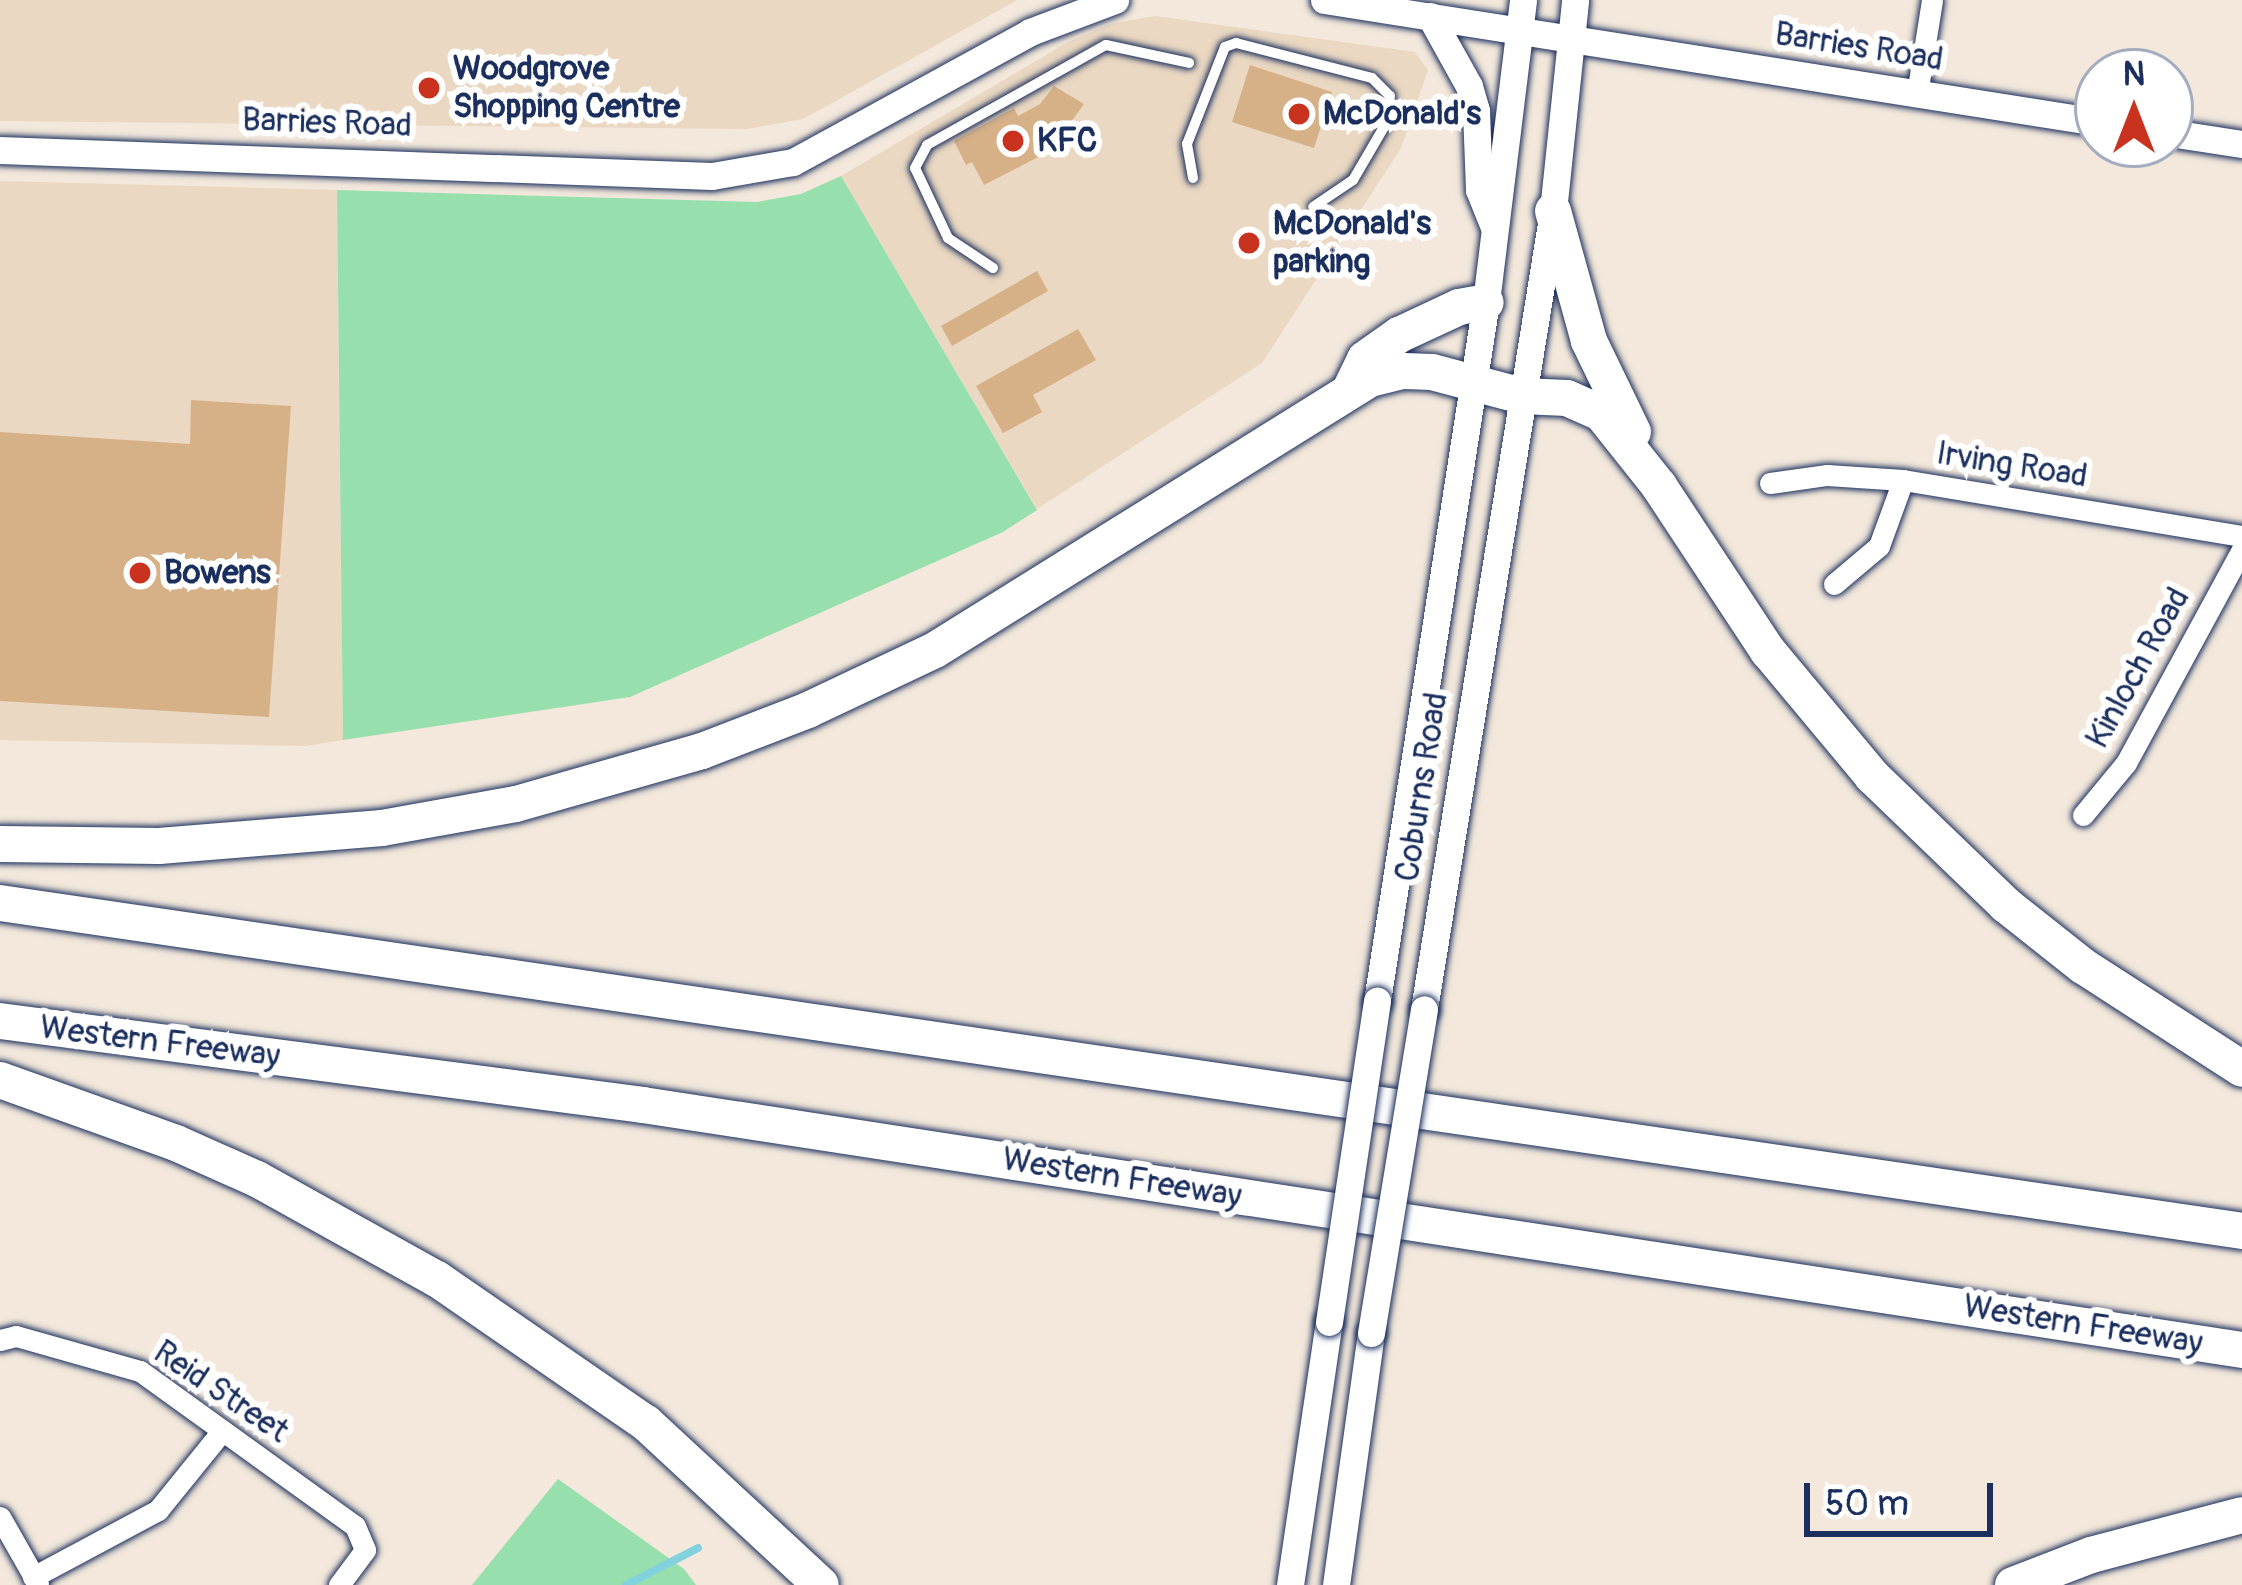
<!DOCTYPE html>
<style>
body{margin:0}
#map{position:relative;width:2242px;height:1585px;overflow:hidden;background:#f3e8db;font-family:Pangolin,sans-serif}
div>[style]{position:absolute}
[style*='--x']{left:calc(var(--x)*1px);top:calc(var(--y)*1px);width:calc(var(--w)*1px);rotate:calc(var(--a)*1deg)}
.built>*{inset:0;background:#ead8c2}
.green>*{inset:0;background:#97dfad}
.stream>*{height:8px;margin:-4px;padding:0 4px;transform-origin:4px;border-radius:4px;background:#82d2de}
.building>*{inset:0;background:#d6b188}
.roads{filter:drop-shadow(0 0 3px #1b2f5e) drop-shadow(0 0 3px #1b2f5e)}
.lane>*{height:10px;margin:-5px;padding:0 5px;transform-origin:5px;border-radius:5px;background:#fff}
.street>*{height:21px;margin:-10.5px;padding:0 10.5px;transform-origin:10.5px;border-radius:10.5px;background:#fff}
.secondary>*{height:27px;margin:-13.5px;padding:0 13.5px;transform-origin:13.5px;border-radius:13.5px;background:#fff}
.highway>*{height:36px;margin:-18px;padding:0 18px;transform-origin:18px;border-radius:18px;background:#fff}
.bridges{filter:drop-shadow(0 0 3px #1b2f5e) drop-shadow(0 0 3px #1b2f5e)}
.secondary-bridge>*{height:27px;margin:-13.5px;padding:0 13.5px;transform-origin:13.5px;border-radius:13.5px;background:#fff}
.dots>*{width:33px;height:33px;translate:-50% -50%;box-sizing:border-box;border:6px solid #fff;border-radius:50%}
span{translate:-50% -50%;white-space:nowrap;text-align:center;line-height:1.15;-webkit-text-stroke:12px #fff;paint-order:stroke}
.street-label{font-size:33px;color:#1b2f5e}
.poi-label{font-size:33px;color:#1b2f5e;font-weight:700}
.left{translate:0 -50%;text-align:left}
.north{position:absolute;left:2074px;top:48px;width:120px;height:120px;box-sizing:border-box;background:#fff;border:3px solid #a4acbf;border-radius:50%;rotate:0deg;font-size:33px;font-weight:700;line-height:48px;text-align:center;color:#1b2f5e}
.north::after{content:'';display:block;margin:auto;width:42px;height:54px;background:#c8321e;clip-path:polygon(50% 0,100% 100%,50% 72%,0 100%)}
.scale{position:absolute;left:1804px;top:1483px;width:189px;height:54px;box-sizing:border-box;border:6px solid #1b2f5e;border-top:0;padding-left:15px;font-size:36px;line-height:42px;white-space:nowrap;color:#1b2f5e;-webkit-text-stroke:9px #fff;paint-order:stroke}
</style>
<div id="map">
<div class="built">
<i style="clip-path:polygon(0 0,1017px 0,803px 119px,747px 129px,0 121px)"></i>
<i style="clip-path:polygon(1155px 16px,1415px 52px,1428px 70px,1401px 148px,1262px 363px,1037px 509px,841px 176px,1068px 42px,1110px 24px)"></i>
<i style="clip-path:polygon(0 181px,337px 190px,343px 740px,306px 746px,0 740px)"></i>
</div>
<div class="green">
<i style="clip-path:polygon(841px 176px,1037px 510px,1003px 532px,630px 697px,343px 740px,337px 190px,757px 202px,801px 194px)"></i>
<i style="clip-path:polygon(558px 1479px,684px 1569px,696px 1585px,472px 1585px)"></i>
</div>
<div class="stream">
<i style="--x:626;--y:1585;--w:81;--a:-27.2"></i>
</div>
<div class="building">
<i style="clip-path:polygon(1250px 65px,1332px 92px,1314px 148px,1232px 122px)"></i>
<i style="clip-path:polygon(1054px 86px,1084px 104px,1050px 151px,984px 185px,972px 162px,966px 165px,954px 141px,1014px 108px,1018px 116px,1040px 104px)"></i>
<i style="clip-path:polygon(1037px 271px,1048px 291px,952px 346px,941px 326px)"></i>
<i style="clip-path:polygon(1078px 329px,1096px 360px,1033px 395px,1042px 412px,1003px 433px,976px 386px)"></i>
<i style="clip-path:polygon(191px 400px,291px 406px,269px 717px,0 701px,0 432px,190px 444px)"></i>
</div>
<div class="roads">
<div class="lane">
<i style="--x:1193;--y:178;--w:35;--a:-100"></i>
<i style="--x:1187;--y:144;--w:104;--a:-68.6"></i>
<i style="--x:1225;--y:47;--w:12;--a:-20"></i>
<i style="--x:1236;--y:43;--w:140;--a:14.4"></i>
<i style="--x:1372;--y:78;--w:25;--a:45"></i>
<i style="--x:1390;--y:96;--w:32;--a:101"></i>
<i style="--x:1384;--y:127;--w:61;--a:120.3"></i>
<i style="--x:1353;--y:180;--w:48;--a:146"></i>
<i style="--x:993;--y:268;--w:54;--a:-146.3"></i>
<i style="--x:948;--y:238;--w:77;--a:-115.2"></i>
<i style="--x:915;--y:168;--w:26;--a:-62"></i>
<i style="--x:927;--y:145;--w:205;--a:-29.2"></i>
<i style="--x:1106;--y:45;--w:85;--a:12.2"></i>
</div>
<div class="street">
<i style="--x:1917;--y:94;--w:95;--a:-80.9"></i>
<i style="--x:1770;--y:483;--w:58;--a:-8"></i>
<i style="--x:1827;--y:475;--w:76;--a:3.8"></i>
<i style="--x:1903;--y:480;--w:344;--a:9.4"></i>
<i style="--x:1834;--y:584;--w:59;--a:-40.2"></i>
<i style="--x:1879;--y:546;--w:70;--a:-70"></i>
<i style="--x:2083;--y:815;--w:67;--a:-50.4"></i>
<i style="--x:2126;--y:763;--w:243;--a:-61.5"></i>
<i style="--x:0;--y:1340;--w:16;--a:-14"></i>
<i style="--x:16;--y:1336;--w:129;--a:15.8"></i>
<i style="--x:140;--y:1371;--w:265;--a:35.8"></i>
<i style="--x:355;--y:1526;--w:26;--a:67"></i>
<i style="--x:365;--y:1550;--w:44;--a:126.6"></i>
<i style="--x:0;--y:1517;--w:77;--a:60.4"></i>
<i style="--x:33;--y:1577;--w:142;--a:-28.2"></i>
<i style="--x:158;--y:1510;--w:102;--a:-51"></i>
</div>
<div class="secondary">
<i style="--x:1324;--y:0;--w:784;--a:8.96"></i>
<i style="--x:1430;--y:16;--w:80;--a:60.9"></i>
<i style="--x:1469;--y:86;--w:26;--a:74"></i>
<i style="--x:1476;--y:111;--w:79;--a:87.8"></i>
<i style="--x:1479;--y:190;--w:40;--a:68"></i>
<i style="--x:2170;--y:133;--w:73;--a:8.7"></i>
<i style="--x:0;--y:150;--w:712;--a:2.09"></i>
<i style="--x:712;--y:176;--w:82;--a:-9.8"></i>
<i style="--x:793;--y:162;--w:270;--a:-28.7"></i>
<i style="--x:1030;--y:32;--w:91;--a:-20.6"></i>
<i style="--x:1377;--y:1001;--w:707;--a:-81.14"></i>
<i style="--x:1486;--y:302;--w:304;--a:-83"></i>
<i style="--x:1424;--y:1009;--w:808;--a:-80.82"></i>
<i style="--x:1553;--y:211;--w:212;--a:-84"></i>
<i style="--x:1290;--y:1585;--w:266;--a:-81.6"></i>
<i style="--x:1336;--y:1585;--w:254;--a:-82.1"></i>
</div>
<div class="highway">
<i style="--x:1553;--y:211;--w:135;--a:74.5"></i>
<i style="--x:1589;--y:341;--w:101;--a:64.2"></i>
<i style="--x:1351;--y:388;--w:32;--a:-64"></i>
<i style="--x:1365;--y:359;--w:42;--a:-35.2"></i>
<i style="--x:1399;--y:335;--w:66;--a:-25"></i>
<i style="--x:1459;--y:307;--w:27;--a:-10"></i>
<i style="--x:0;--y:844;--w:159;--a:0.7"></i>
<i style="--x:159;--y:846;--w:224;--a:-4.6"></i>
<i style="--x:382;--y:828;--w:136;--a:-10.2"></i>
<i style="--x:516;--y:804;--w:193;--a:-15.9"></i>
<i style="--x:702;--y:751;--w:114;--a:-21.1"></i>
<i style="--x:808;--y:710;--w:140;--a:-25.3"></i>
<i style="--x:935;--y:650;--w:513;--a:-31.92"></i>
<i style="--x:1370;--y:379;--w:34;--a:-14"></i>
<i style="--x:1403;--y:371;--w:29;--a:2"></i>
<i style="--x:1432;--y:372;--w:93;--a:14.9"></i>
<i style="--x:1522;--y:396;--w:45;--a:2.5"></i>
<i style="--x:1567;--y:398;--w:37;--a:24"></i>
<i style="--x:1601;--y:413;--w:93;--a:51.5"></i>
<i style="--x:1659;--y:486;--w:198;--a:56.6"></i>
<i style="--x:1768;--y:651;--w:163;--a:50.2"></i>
<i style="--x:1872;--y:776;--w:186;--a:43.9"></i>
<i style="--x:2006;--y:905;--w:98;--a:38.4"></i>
<i style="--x:2083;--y:966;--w:189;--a:32.9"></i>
<i style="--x:0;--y:903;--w:2266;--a:8.32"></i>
<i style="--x:0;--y:1021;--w:648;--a:7.44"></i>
<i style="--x:643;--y:1105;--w:1618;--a:8.71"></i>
<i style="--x:0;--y:1080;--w:187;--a:19.7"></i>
<i style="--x:176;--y:1143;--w:89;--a:24"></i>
<i style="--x:257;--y:1179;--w:206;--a:29.1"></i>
<i style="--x:437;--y:1279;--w:254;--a:34.6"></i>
<i style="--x:646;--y:1423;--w:238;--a:42.8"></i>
<i style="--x:2013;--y:1585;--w:84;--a:-21"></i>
<i style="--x:2091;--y:1555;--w:156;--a:-14.8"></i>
</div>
</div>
<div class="bridges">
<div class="secondary-bridge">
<i style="--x:1329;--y:1322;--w:325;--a:-81.5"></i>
<i style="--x:1371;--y:1333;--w:328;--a:-80.7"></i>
</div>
</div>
<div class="dots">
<i style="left:429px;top:88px;background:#c8321e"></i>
<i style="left:1299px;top:114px;background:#c8321e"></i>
<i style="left:1013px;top:141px;background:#c8321e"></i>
<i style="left:1249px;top:243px;background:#c8321e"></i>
<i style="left:140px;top:573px;background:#c8321e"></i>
</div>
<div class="street-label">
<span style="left:1859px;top:47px;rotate:9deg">Barries Road</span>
<span style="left:327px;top:123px;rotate:2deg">Barries Road</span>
<span style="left:2012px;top:465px;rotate:9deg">Irving Road</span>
<span style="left:2138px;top:668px;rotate:-61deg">Kinloch Road</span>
<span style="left:1422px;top:787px;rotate:-81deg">Coburns Road</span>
<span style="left:160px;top:1042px;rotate:7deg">Western Freeway</span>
<span style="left:1122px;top:1178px;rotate:9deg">Western Freeway</span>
<span style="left:2083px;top:1325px;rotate:9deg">Western Freeway</span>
<span style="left:221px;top:1392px;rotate:34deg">Reid Street</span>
</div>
<div class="poi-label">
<span class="left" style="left:453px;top:88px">Woodgrove<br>Shopping Centre</span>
<span class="left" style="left:1323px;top:114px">McDonald's</span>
<span class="left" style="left:1037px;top:141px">KFC</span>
<span class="left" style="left:1273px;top:243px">McDonald's<br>parking</span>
<span class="left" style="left:164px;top:573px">Bowens</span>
</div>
<div class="north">N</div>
<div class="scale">50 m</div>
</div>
